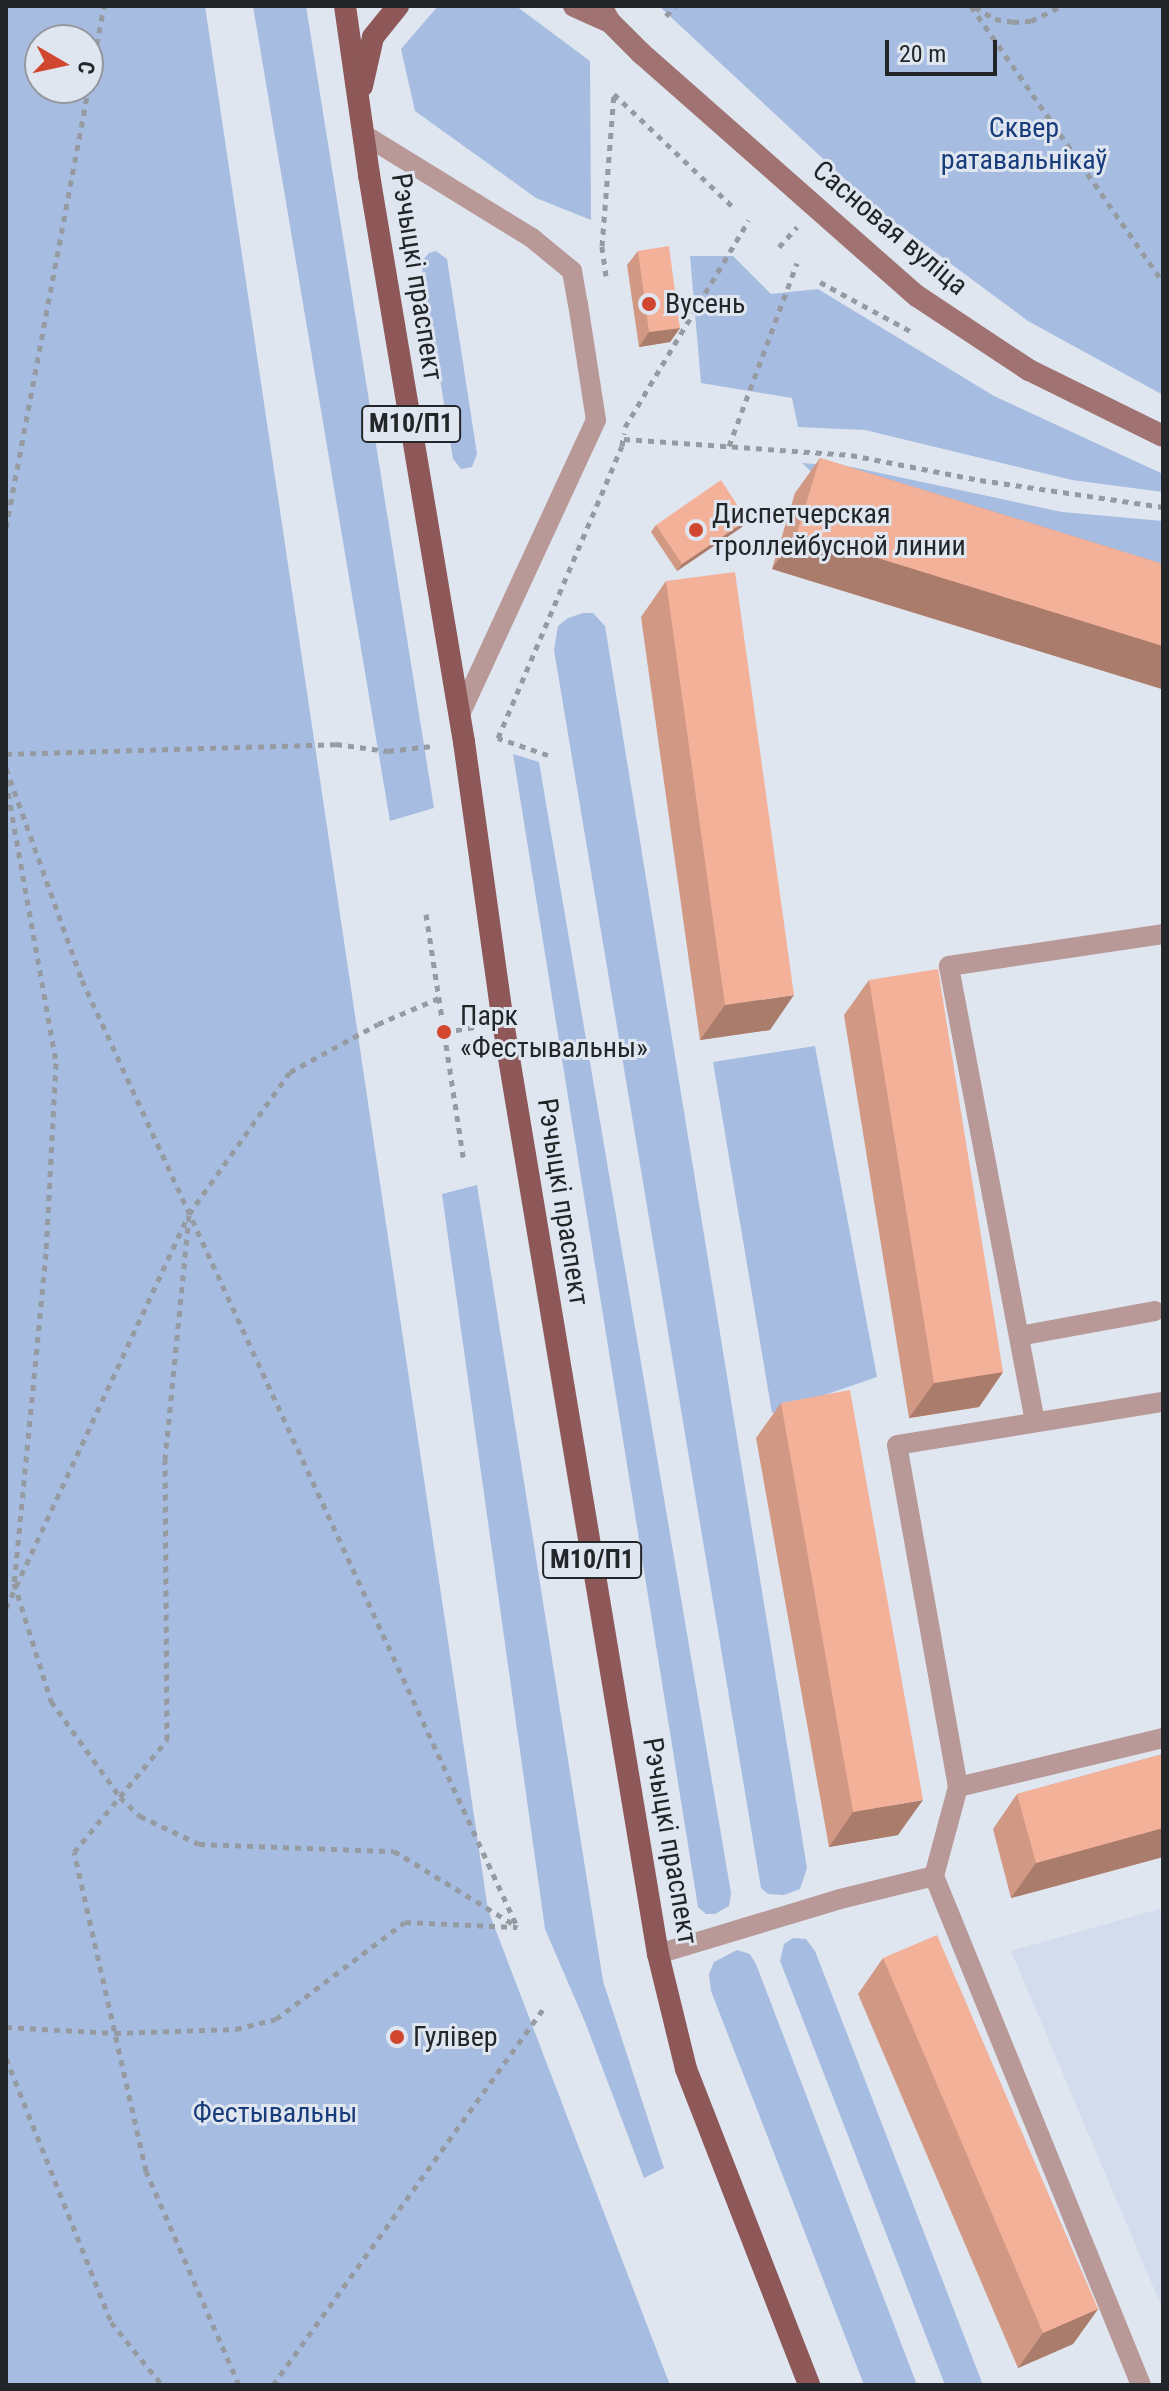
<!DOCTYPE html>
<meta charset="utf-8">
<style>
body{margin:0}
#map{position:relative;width:1169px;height:2391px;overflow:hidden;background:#dfe6f0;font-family:"Roboto Condensed",sans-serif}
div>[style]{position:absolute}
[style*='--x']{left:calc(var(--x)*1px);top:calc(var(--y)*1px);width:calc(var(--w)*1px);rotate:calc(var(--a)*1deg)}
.built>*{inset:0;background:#d2dced}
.green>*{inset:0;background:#a6bce1}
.path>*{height:5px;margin-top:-2.5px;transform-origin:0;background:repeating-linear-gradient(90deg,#969ba2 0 6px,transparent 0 12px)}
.service>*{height:20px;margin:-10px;padding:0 10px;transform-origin:10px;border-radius:10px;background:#b89997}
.secondary>*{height:22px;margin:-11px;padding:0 11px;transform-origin:11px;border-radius:11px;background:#a07372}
.primary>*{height:22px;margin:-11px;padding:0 11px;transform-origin:11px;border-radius:11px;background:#8e5858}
.wall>*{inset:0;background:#d19884}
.shaded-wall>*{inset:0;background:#aa7c6c}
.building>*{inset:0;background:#f3b19a}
.dots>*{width:22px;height:22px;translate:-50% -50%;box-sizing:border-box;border:4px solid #dfe6f0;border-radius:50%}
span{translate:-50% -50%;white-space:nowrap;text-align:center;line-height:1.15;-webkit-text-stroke:6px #dfe6f0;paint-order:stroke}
.shield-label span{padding:2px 6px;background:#dfe6f0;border:2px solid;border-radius:6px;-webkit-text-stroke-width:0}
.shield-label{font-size:26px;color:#232629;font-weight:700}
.park-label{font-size:28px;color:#183c7b}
.street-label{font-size:28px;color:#232629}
.poi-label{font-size:28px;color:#232629}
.left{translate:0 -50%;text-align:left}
.frame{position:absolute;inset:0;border:8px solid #232629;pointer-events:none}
.north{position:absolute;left:24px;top:24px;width:80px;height:80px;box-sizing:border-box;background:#dfe6f0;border:2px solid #9499a0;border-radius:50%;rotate:99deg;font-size:22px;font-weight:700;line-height:32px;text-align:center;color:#232629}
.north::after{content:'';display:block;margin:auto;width:28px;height:36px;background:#d1462e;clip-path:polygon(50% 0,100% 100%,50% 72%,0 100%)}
.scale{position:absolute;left:885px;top:40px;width:112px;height:36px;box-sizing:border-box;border:4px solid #232629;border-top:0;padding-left:10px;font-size:24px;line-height:28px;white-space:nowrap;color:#232629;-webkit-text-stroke:6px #dfe6f0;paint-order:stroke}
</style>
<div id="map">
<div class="built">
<i style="clip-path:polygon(1163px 1908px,1163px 2310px,1011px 1951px)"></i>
</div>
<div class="green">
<i style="clip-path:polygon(evenodd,6px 6px,205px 6px,488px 1910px,670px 2385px,6px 2385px,6px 6px,88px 40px,88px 88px,40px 88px,40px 40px,88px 40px)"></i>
<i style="clip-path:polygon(253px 6px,306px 6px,434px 808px,390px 821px)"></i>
<i style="clip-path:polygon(438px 6px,516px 6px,590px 61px,591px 220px,536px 198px,415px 111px,401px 49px)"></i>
<i style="clip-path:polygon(659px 6px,1163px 6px,1163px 395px,1028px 321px,877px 209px)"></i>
<i style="clip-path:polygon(436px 251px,447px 259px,477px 454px,472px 467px,461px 469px,453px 459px,421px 262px,429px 253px)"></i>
<i style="clip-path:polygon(690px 256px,733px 256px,771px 294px,818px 289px,994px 396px,1163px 474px,1163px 492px,1072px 480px,865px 430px,798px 427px,792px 398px,701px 383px)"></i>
<i style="clip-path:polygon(802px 463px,852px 467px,1062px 512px,1163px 521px,1163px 584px,819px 479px)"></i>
<i style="clip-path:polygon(583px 613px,593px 613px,605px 626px,807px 1868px,800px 1889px,784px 1895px,768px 1894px,761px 1888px,554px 650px,558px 626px,568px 618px)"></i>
<i style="clip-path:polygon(513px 754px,539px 762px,731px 1893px,729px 1906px,715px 1914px,706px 1914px,698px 1907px)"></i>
<i style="clip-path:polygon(815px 1046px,877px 1377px,772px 1413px,713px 1062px)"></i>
<i style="clip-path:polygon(477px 1185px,603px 1981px,664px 2168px,644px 2178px,585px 2022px,545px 1929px,442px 1194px)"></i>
<i style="clip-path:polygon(793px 1938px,806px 1939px,815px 1951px,983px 2385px,945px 2385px,780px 1961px,784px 1944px)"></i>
<i style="clip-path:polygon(737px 1950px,750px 1954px,756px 1964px,917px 2385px,864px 2385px,711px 1991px,709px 1974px,714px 1962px)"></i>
</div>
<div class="path">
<i style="--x:971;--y:6;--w:336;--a:55.2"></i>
<i style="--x:975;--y:7;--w:23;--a:31"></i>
<i style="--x:995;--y:19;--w:18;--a:9"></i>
<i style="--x:1013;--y:22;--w:18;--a:-3"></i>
<i style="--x:1031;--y:21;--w:34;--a:-26"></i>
<i style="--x:666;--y:16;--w:13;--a:-48"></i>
<i style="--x:614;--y:94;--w:163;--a:43.5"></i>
<i style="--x:779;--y:247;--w:27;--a:-48"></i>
<i style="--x:606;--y:276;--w:30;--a:-98"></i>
<i style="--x:602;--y:246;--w:152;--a:-85.5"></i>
<i style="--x:820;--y:282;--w:105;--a:28.5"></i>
<i style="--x:625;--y:427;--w:241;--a:-59.1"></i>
<i style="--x:624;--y:439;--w:228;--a:4"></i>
<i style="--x:851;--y:455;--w:131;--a:11"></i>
<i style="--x:980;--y:480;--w:185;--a:8.4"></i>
<i style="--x:729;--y:446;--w:195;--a:-69.6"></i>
<i style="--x:6;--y:528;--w:531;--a:-79.37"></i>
<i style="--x:6;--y:754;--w:330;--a:-1.7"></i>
<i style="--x:336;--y:744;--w:52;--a:7.7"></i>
<i style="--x:388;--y:751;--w:44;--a:-6.5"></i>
<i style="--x:548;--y:755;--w:53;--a:-161.2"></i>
<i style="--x:498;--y:738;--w:317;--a:-67"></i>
<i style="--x:622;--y:446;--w:13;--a:-81"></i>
<i style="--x:6;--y:768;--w:225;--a:70.3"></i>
<i style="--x:82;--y:980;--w:1041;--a:65.31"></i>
<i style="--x:6;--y:781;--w:286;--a:79.9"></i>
<i style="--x:56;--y:1063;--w:190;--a:93"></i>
<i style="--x:46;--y:1253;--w:332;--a:95.5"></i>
<i style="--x:14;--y:1583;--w:124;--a:72.6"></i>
<i style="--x:51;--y:1701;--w:118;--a:54.3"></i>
<i style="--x:120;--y:1797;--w:28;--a:44"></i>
<i style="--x:140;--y:1816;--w:65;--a:25.4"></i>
<i style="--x:199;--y:1844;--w:195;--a:2.1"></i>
<i style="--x:394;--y:1851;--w:145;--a:31.5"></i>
<i style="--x:426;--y:914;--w:246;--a:81.3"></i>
<i style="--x:444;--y:1032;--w:31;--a:-9"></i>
<i style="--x:6;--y:1608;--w:427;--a:-65.1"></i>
<i style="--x:6;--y:2027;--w:109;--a:3.2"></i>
<i style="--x:115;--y:2033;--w:121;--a:-1.9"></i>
<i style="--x:236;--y:2029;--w:41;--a:-14"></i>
<i style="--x:276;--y:2019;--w:161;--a:-36.9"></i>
<i style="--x:405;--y:1922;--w:112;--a:2.6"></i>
<i style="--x:6;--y:2058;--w:284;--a:68.3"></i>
<i style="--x:111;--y:2322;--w:81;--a:51"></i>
<i style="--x:239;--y:2385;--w:233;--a:-113.5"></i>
<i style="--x:146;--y:2171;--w:327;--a:-102.7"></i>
<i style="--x:74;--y:1852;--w:146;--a:-50.3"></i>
<i style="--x:167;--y:1740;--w:280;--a:-90.4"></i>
<i style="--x:165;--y:1460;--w:247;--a:-84.4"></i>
<i style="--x:189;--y:1214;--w:174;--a:-54.6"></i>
<i style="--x:290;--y:1072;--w:100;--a:-28.6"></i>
<i style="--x:378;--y:1024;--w:66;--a:-23.1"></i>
<i style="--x:273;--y:2385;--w:463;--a:-54.3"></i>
</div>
<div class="service">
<i style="--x:363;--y:134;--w:198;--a:31.6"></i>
<i style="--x:532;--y:238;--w:52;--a:39.5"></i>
<i style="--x:572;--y:271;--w:34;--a:80"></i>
<i style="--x:578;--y:304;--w:117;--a:81.2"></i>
<i style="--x:596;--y:420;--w:324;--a:114.8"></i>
<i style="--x:1019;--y:1336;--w:138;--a:-10.4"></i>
<i style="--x:1035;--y:1422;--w:464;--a:-100.7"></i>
<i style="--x:949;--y:966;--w:216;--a:-8.5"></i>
<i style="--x:958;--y:1787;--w:211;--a:-13.4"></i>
<i style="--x:658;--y:1954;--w:190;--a:-16.8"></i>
<i style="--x:840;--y:1899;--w:97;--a:-13.7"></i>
<i style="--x:1141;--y:2385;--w:549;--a:-112.13"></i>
<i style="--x:934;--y:1876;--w:92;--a:-74.9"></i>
<i style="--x:958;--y:1787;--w:347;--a:-100.1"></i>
<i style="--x:897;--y:1445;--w:269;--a:-9.2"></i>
</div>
<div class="secondary">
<i style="--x:574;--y:6;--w:39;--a:24"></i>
<i style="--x:601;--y:6;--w:18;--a:61"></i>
<i style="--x:610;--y:22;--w:44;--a:45"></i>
<i style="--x:641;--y:53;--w:368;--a:41.4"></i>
<i style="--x:917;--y:296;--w:134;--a:33.5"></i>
<i style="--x:1029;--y:370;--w:149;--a:26.2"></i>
</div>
<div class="primary">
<i style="--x:345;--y:6;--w:171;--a:81.9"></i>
<i style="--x:369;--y:175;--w:575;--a:80.49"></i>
<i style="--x:464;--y:742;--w:283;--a:82.1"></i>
<i style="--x:503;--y:1022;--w:945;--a:80.56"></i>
<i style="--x:658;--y:1954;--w:118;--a:76.3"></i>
<i style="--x:686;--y:2069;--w:339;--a:68.7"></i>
<i style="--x:362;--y:86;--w:50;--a:-77.3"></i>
<i style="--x:373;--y:37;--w:40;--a:-51"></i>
</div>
<div class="wall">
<i style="clip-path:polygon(638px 251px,680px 328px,670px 342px,639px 347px,627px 265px)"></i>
<i style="clip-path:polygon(820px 458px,1163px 564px,1163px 687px,1162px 689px,772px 569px,795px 493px)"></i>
<i style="clip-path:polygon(656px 525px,742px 527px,677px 571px,651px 532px)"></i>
<i style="clip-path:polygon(666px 581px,770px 1030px,700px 1040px,641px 617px)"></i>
<i style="clip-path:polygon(869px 980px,1003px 1372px,979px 1407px,909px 1418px,844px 1015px)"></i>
<i style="clip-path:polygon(781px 1403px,898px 1835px,829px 1847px,756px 1438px)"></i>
<i style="clip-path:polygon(1163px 1754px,1163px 1857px,1011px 1898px,993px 1829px,1017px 1794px)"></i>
<i style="clip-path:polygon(883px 1958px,1098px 2309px,1073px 2344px,1018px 2368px,858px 1994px)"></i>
</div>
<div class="shaded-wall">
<i style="clip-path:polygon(680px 328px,670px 342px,639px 347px,649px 332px)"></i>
<i style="clip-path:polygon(747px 520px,742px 527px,677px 571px,682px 564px)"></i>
<i style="clip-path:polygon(797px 533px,1163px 646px,1163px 687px,1162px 689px,772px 569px)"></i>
<i style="clip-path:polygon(794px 995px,770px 1030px,700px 1040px,725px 1005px)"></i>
<i style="clip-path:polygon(1003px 1372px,979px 1407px,909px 1418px,934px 1383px)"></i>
<i style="clip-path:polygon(923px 1800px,898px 1835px,829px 1847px,853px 1812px)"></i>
<i style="clip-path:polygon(1163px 1828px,1163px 1857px,1011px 1898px,1036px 1863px)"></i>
<i style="clip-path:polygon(1098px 2309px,1073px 2344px,1018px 2368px,1043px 2333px)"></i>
</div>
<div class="building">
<i style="clip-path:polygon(669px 246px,680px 328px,649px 332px,638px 251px)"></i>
<i style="clip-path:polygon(820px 458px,1163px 564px,1163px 646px,797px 533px)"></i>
<i style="clip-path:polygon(721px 480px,747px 520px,682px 564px,656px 525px)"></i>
<i style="clip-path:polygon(735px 572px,794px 995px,725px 1005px,666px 581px)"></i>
<i style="clip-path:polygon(938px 969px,1003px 1372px,934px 1383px,869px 980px)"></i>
<i style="clip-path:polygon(850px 1390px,923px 1800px,853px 1812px,781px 1403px)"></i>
<i style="clip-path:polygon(1163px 1754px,1163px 1828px,1036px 1863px,1017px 1794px)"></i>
<i style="clip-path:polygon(937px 1935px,1098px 2309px,1043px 2333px,883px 1958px)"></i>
</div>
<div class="dots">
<i style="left:649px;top:304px;background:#d1462e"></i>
<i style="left:696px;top:530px;background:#d1462e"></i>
<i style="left:444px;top:1032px;background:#d1462e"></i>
<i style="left:397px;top:2037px;background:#d1462e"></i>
</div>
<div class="shield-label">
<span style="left:411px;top:424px">М10/П1</span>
<span style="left:592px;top:1560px">М10/П1</span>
</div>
<div class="park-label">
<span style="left:1024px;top:144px">Сквер<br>ратавальнікаў</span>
<span style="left:275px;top:2113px">Фестывальны</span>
</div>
<div class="street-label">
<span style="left:890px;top:228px;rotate:40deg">Сасновая вуліца</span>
<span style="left:417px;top:277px;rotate:81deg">Рэчыцкі праспект</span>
<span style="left:563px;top:1202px;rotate:81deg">Рэчыцкі праспект</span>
<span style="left:670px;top:1841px;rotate:80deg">Рэчыцкі праспект</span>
</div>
<div class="poi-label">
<span class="left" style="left:665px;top:304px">Вусень</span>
<span class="left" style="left:712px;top:530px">Диспетчерская<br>троллейбусной линии</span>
<span class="left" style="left:460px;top:1032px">Парк<br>«Фестывальны»</span>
<span class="left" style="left:413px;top:2037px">Гулівер</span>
</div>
<div class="frame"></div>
<div class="north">С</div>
<div class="scale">20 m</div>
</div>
